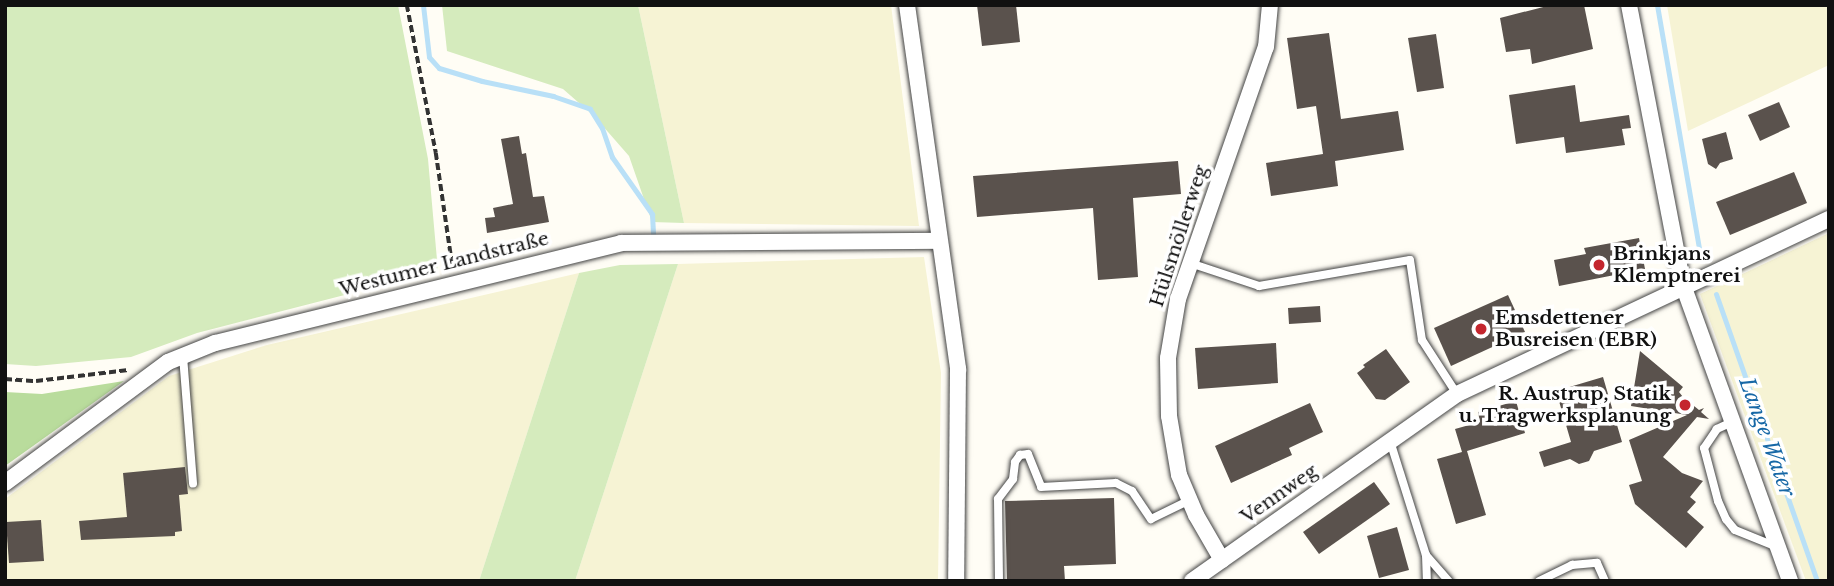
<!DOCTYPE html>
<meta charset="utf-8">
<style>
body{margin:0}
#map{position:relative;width:1834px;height:586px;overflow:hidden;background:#fffdf5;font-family:"Libre Baskerville",serif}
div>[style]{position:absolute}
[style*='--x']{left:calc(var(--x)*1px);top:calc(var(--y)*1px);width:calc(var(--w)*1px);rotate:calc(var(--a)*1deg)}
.farmland>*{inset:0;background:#f6f3d4}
.green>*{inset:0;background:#d5ebbd}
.forest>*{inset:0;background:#b9dc9c}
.stream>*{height:5px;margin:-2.5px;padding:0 2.5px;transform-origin:2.5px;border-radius:2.5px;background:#b9e0f7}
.building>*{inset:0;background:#5a524d}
.path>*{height:3.5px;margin-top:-1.75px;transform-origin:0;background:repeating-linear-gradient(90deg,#333 0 7px,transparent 0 10.5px)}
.roads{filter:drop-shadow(0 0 2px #444) drop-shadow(0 0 2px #444)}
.service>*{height:8px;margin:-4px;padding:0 4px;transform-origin:4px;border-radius:4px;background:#fff}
.minor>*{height:16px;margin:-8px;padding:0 8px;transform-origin:8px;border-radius:8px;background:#fff}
.dots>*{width:19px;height:19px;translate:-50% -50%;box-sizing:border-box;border:4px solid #fff;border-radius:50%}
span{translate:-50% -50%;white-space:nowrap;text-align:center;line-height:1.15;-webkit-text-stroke:7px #fff;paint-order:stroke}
.street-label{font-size:19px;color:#111}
.poi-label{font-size:19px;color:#111;font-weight:700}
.left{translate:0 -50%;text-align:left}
.right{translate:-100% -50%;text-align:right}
.water-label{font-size:21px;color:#1768a6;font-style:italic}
.frame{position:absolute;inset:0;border:7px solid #111;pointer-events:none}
</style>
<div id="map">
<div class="farmland">
<i style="clip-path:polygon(638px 5px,891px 5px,919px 226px,684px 223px)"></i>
<i style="clip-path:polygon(1667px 5px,1829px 5px,1829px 65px,1688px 131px)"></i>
<i style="clip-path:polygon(1829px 233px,1829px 581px,1806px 581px,1700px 294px)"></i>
<i style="clip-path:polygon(924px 257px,941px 373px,938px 581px,575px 581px,678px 264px)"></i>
<i style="clip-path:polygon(579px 273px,479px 581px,5px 581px,5px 499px,169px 376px,267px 345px)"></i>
</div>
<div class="green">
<i style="clip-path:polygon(5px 5px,398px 5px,428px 159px,438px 271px,197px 333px,131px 357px,36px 366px,5px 364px)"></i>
<i style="clip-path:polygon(442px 5px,638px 5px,684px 223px,652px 222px,629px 156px,594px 116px,563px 89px,447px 51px)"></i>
<i style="clip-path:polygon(678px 264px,575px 581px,479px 581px,579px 273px,620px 265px)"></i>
</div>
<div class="forest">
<i style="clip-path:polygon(124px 381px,5px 466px,5px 392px,42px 394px)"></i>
</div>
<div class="stream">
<i style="--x:423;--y:5;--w:52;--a:83.4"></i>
<i style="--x:429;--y:57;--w:15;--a:48"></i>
<i style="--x:439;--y:68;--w:45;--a:16.8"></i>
<i style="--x:482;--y:81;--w:73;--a:11.9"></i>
<i style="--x:553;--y:96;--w:39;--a:19"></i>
<i style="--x:590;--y:109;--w:22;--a:58"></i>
<i style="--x:602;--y:128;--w:31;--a:71"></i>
<i style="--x:612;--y:157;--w:70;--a:54.9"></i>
<i style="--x:652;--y:214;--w:20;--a:87"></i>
<i style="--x:1657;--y:5;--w:248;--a:80.2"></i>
<i style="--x:1716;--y:294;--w:304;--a:70.6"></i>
</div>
<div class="building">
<i style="clip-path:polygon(977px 5px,1016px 5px,1020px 42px,982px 46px)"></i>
<i style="clip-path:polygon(1551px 5px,1584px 5px,1593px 49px,1532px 64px,1530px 49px,1506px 52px,1500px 18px)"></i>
<i style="clip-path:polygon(1329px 33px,1341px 119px,1398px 111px,1404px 150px,1335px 161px,1338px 186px,1271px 196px,1266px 163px,1323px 154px,1316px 106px,1297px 109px,1287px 38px)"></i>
<i style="clip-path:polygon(1436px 34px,1444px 88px,1417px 92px,1408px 38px)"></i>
<i style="clip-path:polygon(1575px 85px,1580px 122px,1629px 115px,1631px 128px,1622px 129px,1625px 145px,1566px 153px,1564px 137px,1516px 144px,1509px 95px)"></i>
<i style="clip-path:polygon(1779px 102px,1790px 127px,1760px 141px,1748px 115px)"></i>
<i style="clip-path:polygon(1726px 132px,1733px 159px,1720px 163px,1716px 169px,1708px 164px,1702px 139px)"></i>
<i style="clip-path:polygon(519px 136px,522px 154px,526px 153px,533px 197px,544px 196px,549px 222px,487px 233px,485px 218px,495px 217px,493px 208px,513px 204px,501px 139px)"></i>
<i style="clip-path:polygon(1178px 161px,1181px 194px,1133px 198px,1138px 277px,1098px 280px,1093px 208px,977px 217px,973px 176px)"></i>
<i style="clip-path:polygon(1794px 172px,1807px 203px,1730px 235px,1716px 202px)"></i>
<i style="clip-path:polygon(1639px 238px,1645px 269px,1559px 286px,1554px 260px,1586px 254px,1584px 248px)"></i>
<i style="clip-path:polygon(1508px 295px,1525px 332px,1451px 366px,1434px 328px)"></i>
<i style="clip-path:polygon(1320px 306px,1321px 322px,1289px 324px,1288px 308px)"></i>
<i style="clip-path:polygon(1276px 343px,1278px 383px,1198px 389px,1195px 348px)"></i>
<i style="clip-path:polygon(1386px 349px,1410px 382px,1385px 400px,1376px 399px,1357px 373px,1365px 367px,1363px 365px)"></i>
<i style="clip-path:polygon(1640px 351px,1683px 387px,1679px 392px,1683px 397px,1699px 410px,1704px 408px,1701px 412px,1709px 419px,1697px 417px,1663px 457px,1682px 473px,1703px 481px,1690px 497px,1696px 502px,1687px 512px,1704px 527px,1686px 548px,1635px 504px,1629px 485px,1642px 481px,1629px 440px,1687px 415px,1631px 406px)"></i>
<i style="clip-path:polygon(1603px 377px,1622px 442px,1594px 451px,1589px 461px,1579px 464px,1570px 459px,1544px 467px,1539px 452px,1571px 442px,1556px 391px)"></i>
<i style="clip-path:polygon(1516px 401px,1525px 433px,1467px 451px,1486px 515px,1456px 524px,1437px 459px,1462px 452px,1455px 429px,1480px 422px,1478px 412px)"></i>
<i style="clip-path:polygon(1310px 403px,1323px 432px,1289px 448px,1292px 455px,1231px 483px,1215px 446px)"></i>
<i style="clip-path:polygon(185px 467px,188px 494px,179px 495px,182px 531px,175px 532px,175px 536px,81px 540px,79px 521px,127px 517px,123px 473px)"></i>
<i style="clip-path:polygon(1374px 482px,1390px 504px,1319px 554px,1303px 532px)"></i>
<i style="clip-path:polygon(1114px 498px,1116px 564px,1064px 566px,1065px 581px,1007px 581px,1005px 501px)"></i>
<i style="clip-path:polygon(41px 520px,44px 561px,9px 563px,6px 522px)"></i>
<i style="clip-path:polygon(1397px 527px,1409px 570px,1379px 578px,1367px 536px)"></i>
</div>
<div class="path">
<i style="--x:407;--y:5;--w:151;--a:78.9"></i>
<i style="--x:436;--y:153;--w:117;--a:81.7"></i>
<i style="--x:5;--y:379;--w:31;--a:4"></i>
<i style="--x:36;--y:381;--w:93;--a:-6.8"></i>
</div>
<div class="roads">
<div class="service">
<i style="--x:1190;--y:263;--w:73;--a:18.4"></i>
<i style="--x:1259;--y:286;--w:153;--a:-9.8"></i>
<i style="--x:1410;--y:260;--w:81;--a:81.5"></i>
<i style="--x:1422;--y:340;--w:64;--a:57.1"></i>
<i style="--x:183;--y:356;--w:128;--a:85.5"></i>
<i style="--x:1732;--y:422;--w:17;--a:155"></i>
<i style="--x:1717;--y:429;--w:23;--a:124"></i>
<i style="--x:1704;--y:448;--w:55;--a:75.2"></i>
<i style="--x:1718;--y:501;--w:20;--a:66"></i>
<i style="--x:1726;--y:519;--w:14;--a:51"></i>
<i style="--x:1735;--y:530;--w:45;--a:22"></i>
<i style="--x:1390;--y:441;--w:120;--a:72.5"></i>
<i style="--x:1426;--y:555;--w:26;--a:88"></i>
<i style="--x:1426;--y:555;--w:35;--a:49"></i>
<i style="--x:999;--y:581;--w:82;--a:-90.7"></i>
<i style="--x:998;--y:499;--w:25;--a:-53"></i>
<i style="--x:1013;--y:479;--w:17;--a:-83"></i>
<i style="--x:1015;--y:462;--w:9;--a:-54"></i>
<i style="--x:1020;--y:455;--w:8;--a:-7"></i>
<i style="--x:1028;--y:454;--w:35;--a:68"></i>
<i style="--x:1041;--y:487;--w:75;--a:-3.1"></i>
<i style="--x:1116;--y:483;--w:18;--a:27"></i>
<i style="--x:1132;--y:491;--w:34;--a:56"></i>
<i style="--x:1151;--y:519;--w:43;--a:-26"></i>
<i style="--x:1539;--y:581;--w:37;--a:-26"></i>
<i style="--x:1572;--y:565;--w:25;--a:-5"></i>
<i style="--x:1597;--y:563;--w:20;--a:66"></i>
</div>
<div class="minor">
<i style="--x:907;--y:5;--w:368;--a:82"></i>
<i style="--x:958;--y:369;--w:212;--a:90.5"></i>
<i style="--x:1629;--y:5;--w:285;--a:79.1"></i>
<i style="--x:1683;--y:285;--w:315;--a:70.1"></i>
<i style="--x:5;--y:483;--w:203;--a:-36.6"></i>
<i style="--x:168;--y:362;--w:51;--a:-22"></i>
<i style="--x:215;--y:343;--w:418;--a:-13.8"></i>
<i style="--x:621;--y:243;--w:318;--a:-0.4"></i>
<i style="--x:1222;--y:560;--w:52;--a:-120"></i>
<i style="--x:1196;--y:515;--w:43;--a:-113"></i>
<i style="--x:1179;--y:475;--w:60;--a:-99.6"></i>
<i style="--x:1169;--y:416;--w:58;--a:-91"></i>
<i style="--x:1168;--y:358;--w:60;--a:-80.4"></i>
<i style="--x:1178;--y:299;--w:267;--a:-70.8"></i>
<i style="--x:1266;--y:47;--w:42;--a:-84.6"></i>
<i style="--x:1192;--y:581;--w:324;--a:-35.2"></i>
<i style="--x:1457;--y:394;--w:411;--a:-25.2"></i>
</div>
</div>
<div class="dots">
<i style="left:1599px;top:265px;background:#c4262e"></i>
<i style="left:1481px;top:329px;background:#c4262e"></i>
<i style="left:1685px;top:405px;background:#c4262e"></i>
</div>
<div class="street-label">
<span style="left:1179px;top:236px;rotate:-72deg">Hülsmöllerweg</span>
<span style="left:444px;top:264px;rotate:-14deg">Westumer Landstraße</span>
<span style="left:1279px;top:494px;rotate:-35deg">Vennweg</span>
</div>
<div class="poi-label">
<span class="left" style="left:1613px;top:265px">Brinkjans<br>Klemptnerei</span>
<span class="left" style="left:1495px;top:329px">Emsdettener<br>Busreisen (EBR)</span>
<span class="right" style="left:1671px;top:405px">R. Austrup, Statik<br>u. Tragwerksplanung</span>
</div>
<div class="water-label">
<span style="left:1767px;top:437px;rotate:70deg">Lange Water</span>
</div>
<div class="frame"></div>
</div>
